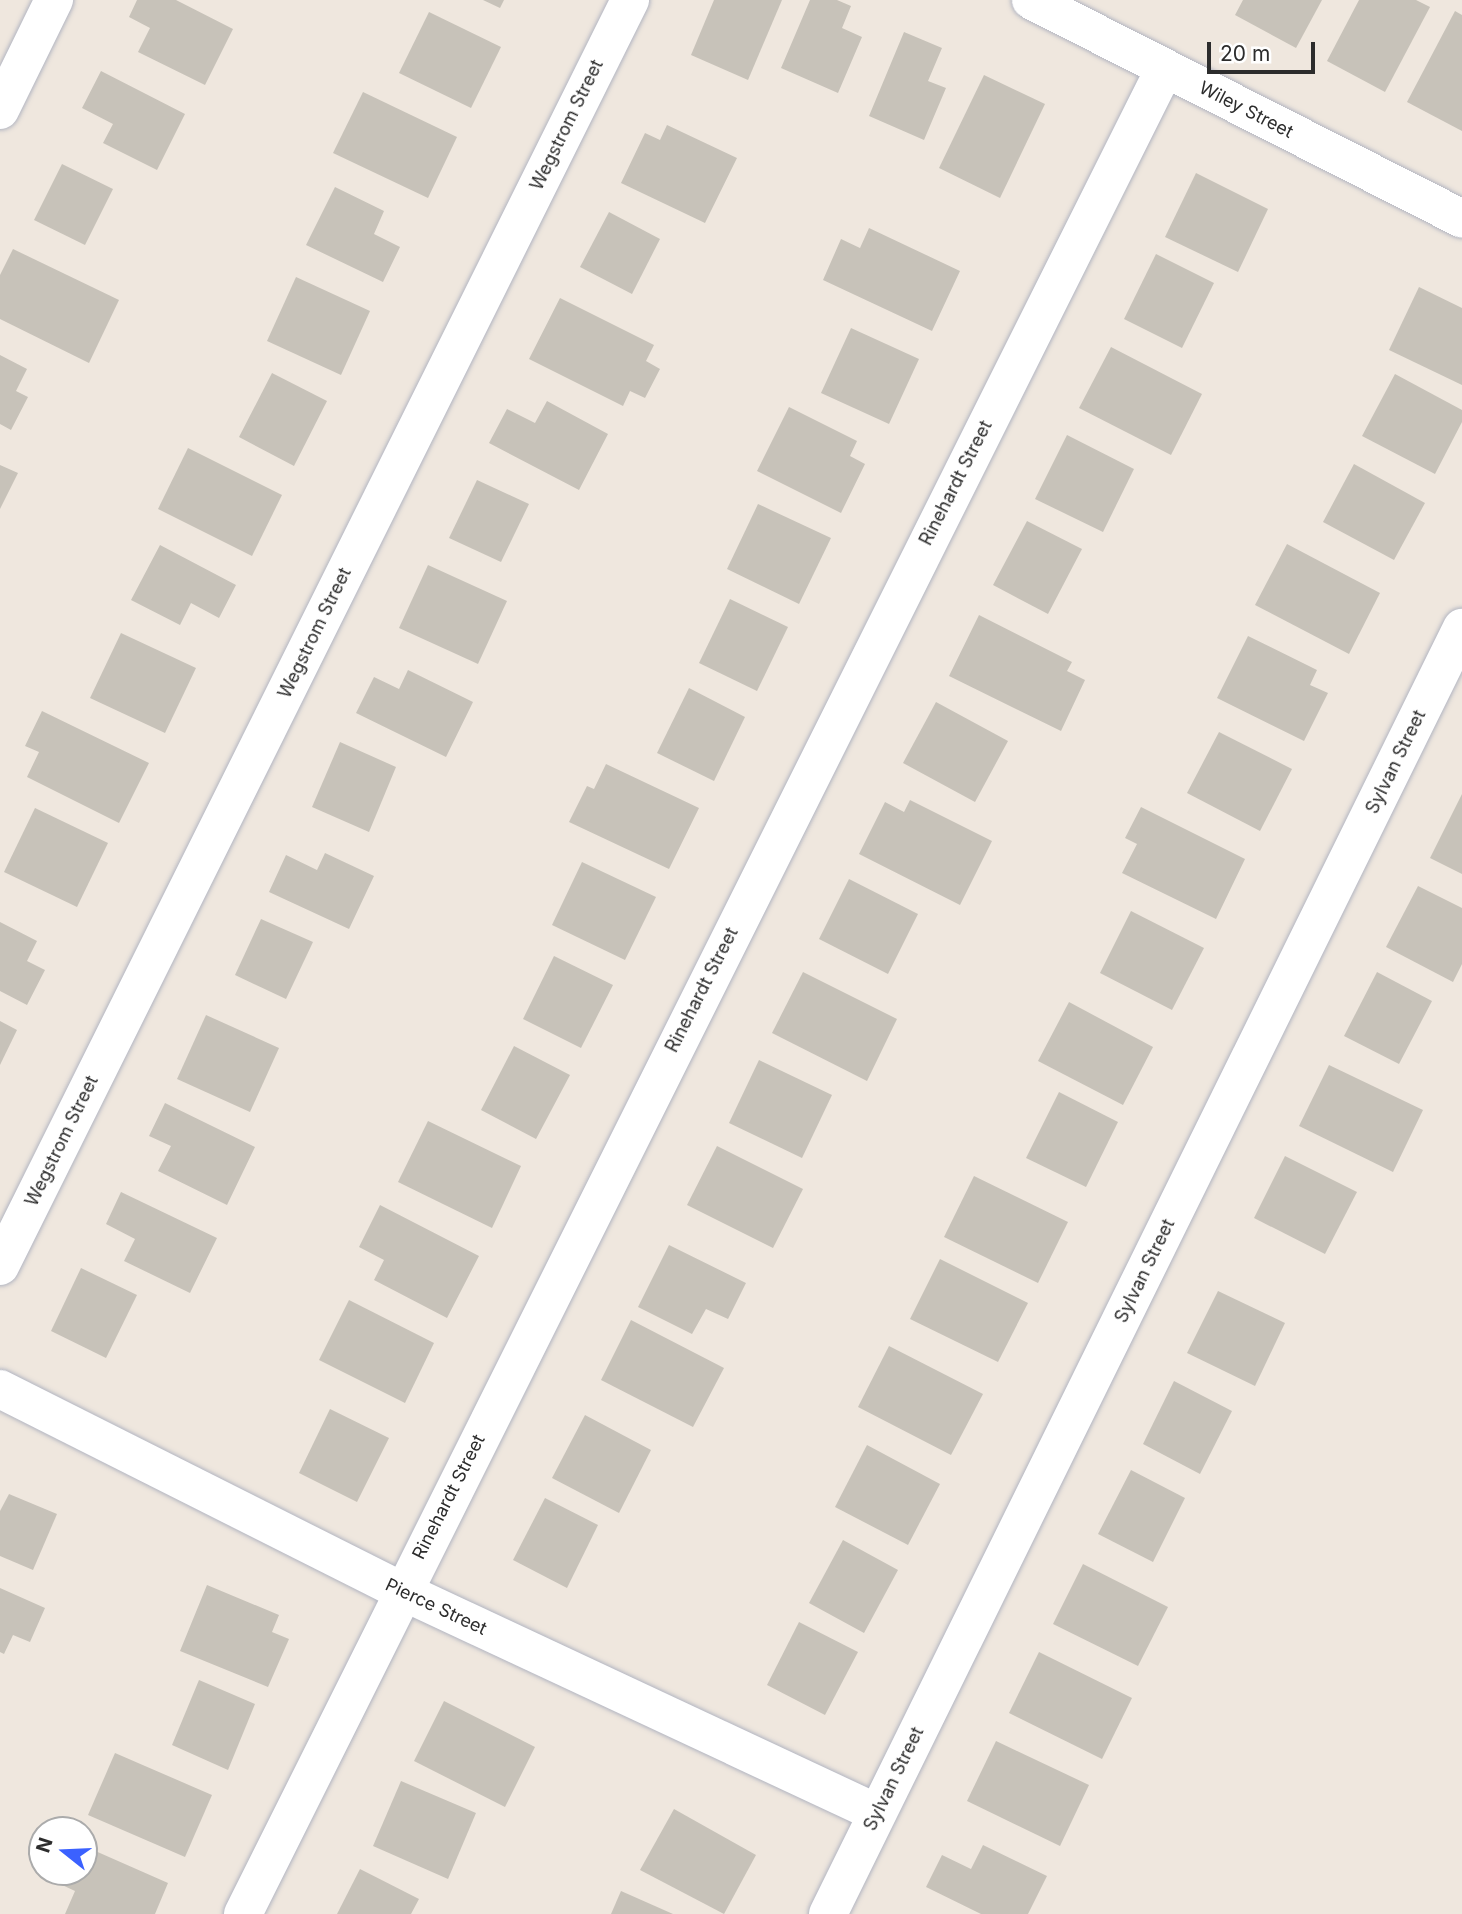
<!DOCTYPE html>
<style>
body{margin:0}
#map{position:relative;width:1462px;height:1914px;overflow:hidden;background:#efe7de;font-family:Inter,sans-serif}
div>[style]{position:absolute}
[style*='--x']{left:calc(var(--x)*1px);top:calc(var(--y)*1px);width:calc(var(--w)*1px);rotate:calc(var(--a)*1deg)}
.building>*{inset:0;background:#c7c2b9}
.roads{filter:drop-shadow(0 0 2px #b2b5c1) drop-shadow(0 0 2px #b2b5c1)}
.minor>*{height:38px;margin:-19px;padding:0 19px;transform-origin:19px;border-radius:19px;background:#fff}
span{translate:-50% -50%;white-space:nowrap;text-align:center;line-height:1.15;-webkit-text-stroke:5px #fff;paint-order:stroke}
.street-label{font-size:18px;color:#2c2c2c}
.north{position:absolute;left:28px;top:1816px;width:70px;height:70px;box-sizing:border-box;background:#fff;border:2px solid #ababab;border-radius:50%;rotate:288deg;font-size:19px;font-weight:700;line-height:28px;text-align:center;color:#2c2c2c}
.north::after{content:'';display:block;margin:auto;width:24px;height:32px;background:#3b61ff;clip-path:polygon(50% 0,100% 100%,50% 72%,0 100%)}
.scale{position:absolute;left:1207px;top:42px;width:108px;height:32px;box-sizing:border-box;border:4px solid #2c2c2c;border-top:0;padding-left:9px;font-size:21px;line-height:24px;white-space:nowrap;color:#2c2c2c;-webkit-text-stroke:5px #fff;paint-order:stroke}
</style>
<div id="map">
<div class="building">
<i style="clip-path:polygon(137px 0,176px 0,233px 29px,205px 85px,138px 52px,150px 28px,129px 17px)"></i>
<i style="clip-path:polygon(483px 0,504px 0,500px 8px)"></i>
<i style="clip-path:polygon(714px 0,782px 0,748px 80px,691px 55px)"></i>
<i style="clip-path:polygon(810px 0,837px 0,851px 6px,842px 28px,862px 37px,838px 93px,781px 68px)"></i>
<i style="clip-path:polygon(1243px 0,1322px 0,1296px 48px,1235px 15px)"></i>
<i style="clip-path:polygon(1359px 0,1416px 0,1430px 7px,1385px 92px,1327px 61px)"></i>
<i style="clip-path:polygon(1455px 11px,1462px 15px,1462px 131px,1407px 102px)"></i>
<i style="clip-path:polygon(429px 12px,501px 47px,471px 108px,399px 73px)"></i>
<i style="clip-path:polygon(904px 32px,942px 48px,928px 81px,946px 88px,924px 140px,869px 116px)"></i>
<i style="clip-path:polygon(101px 71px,185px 114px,157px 170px,103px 143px,113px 124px,82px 108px)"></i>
<i style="clip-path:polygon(984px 75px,1045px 104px,1000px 198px,939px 168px)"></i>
<i style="clip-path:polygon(363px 92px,457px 137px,428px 198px,333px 153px)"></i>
<i style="clip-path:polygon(667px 125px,737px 158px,705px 223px,621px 183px,645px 133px,660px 140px)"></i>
<i style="clip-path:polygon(62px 164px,113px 189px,85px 245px,34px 220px)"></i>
<i style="clip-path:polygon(1196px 173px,1268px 209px,1238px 272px,1165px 237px)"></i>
<i style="clip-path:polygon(335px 187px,384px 211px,374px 234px,400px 247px,383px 282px,306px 245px)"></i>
<i style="clip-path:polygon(609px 212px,660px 239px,632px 294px,580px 267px)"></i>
<i style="clip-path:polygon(869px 228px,960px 271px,932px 331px,823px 280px,841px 239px,860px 248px)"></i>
<i style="clip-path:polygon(13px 249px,119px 300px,89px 363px,0 319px,0 275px)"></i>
<i style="clip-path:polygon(1156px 254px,1214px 283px,1182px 348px,1124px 319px)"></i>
<i style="clip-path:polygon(296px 277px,370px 311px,341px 375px,267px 341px)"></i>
<i style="clip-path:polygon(1419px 287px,1462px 308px,1462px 385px,1389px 350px)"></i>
<i style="clip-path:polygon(560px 298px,654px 345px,646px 361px,660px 369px,645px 398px,630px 391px,623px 406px,529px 359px)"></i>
<i style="clip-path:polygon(851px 328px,919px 359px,889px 424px,821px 393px)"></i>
<i style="clip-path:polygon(1111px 347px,1202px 394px,1171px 455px,1079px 408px)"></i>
<i style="clip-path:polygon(0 355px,27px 369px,16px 391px,28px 397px,11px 430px,0 424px)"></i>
<i style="clip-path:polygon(272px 373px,327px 401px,294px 466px,239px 437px)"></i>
<i style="clip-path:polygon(1395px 374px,1462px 410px,1462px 422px,1435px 474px,1362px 436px)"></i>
<i style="clip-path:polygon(547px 401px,608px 434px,579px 490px,489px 443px,507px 409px,535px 423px)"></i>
<i style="clip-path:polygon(789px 407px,857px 441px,850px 456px,865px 464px,841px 513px,757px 471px)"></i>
<i style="clip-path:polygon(1067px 435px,1134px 469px,1103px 532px,1035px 499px)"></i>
<i style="clip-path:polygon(188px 448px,282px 495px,252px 556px,158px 509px)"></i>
<i style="clip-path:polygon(1354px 464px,1425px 503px,1394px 560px,1323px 522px)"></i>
<i style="clip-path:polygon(0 465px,18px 473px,0 509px)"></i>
<i style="clip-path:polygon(477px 480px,529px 504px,501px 562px,449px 538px)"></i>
<i style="clip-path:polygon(758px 504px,831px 538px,799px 604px,727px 569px)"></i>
<i style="clip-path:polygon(1027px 521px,1082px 549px,1048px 614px,993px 585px)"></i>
<i style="clip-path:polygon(1287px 544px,1380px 593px,1349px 654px,1255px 605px)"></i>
<i style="clip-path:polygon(160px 545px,236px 585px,219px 618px,191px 603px,180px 625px,131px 600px)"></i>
<i style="clip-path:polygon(428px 565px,507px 601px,478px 664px,399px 628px)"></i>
<i style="clip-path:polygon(730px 599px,788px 627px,757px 691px,699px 663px)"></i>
<i style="clip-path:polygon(979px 615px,1072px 662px,1067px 671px,1085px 680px,1061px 731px,949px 676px)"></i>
<i style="clip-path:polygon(121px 633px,196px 668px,165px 733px,90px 698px)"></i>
<i style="clip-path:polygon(1248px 636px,1317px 670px,1310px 685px,1328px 693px,1304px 741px,1217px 698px)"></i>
<i style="clip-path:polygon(408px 670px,473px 702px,446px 757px,356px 713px,374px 677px,399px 689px)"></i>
<i style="clip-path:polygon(689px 688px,745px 717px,714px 781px,657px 753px)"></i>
<i style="clip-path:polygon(936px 702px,1008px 741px,975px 802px,903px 763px)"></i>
<i style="clip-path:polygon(42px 711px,149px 763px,119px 823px,27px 777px,39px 752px,25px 746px)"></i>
<i style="clip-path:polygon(1219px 732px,1292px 769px,1260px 831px,1187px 793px)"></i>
<i style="clip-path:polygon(340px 742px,396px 767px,369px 832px,312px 807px)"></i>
<i style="clip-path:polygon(606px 764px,699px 808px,669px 869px,569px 822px,587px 786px,594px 789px)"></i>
<i style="clip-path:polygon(1462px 794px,1462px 874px,1430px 858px)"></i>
<i style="clip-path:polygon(910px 800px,992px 841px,960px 905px,859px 854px,885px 802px,904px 812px)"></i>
<i style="clip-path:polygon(1141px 807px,1245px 859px,1216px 919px,1122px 873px,1137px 844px,1125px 838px)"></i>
<i style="clip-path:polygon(35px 808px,108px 843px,77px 907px,4px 872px)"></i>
<i style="clip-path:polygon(325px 853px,374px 876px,349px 929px,269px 892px,286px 855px,317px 870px)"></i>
<i style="clip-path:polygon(582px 862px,656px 897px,625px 960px,552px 925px)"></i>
<i style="clip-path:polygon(849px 879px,918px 914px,888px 974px,819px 939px)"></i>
<i style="clip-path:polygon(1418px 886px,1462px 908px,1462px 964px,1453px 982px,1386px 947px)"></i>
<i style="clip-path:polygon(1131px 911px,1204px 948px,1172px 1010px,1100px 973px)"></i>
<i style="clip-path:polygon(261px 919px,313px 942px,286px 999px,235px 975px)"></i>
<i style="clip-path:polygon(0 922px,37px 941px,27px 961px,45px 970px,27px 1005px,0 991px)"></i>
<i style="clip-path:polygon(554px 956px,613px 985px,581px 1048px,523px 1019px)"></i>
<i style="clip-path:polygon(803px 972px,897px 1019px,867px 1081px,772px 1033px)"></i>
<i style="clip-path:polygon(1377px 972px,1432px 1001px,1399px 1064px,1344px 1036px)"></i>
<i style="clip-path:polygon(1069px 1002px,1153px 1047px,1123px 1105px,1038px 1061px)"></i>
<i style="clip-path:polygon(206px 1015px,279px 1048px,250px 1112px,177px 1079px)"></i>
<i style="clip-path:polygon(0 1021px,17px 1030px,0 1065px)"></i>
<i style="clip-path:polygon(514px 1046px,570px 1075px,536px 1139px,481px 1110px)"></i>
<i style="clip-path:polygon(759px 1060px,832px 1095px,802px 1158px,729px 1123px)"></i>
<i style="clip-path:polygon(1329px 1065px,1423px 1110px,1393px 1172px,1299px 1126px)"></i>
<i style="clip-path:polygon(1059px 1092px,1118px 1122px,1086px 1187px,1026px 1158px)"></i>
<i style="clip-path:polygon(165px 1103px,255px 1147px,227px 1205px,158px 1171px,171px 1146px,149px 1136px)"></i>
<i style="clip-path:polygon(428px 1121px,521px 1166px,492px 1228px,398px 1182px)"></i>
<i style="clip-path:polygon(717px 1146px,803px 1189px,773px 1248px,687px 1205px)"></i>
<i style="clip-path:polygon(1285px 1156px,1357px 1192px,1325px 1254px,1254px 1218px)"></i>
<i style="clip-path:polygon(974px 1176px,1068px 1222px,1038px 1283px,944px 1237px)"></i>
<i style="clip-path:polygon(121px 1192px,217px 1238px,190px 1293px,124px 1261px,135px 1239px,106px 1224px)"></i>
<i style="clip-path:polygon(380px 1205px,479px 1256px,447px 1318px,374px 1280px,384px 1260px,359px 1247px)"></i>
<i style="clip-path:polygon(669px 1245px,746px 1283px,728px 1319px,706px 1309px,692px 1334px,638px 1307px)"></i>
<i style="clip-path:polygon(940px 1259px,1028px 1303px,998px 1362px,910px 1319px)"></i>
<i style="clip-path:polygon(81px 1268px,137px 1295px,106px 1358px,51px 1331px)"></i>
<i style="clip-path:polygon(1218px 1291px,1285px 1323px,1255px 1386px,1187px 1353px)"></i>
<i style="clip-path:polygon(349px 1300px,434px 1343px,405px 1403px,319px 1360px)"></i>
<i style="clip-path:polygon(631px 1320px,724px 1368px,693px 1427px,601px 1380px)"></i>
<i style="clip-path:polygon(889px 1346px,983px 1394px,951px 1455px,858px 1407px)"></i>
<i style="clip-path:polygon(1174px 1381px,1232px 1411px,1200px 1474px,1143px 1444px)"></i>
<i style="clip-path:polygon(330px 1409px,389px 1438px,357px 1502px,299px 1473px)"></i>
<i style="clip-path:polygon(585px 1415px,651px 1450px,619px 1513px,552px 1478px)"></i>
<i style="clip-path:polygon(867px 1445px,940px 1484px,908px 1545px,835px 1507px)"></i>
<i style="clip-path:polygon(1131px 1470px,1185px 1498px,1153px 1562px,1098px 1534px)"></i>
<i style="clip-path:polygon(9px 1494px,57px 1514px,33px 1570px,0 1556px,0 1511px)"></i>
<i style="clip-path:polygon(545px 1498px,598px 1525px,567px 1588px,513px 1560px)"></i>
<i style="clip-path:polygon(843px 1540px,898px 1570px,864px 1633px,809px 1603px)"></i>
<i style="clip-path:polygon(1083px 1564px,1168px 1607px,1138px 1666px,1053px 1624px)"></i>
<i style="clip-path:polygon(207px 1585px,279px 1615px,272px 1632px,289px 1639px,268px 1687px,180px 1651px)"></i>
<i style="clip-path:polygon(0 1588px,45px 1608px,30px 1642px,13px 1635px,4px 1654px,0 1652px)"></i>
<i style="clip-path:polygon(799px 1622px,858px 1652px,825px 1715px,767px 1685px)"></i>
<i style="clip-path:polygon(1039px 1652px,1132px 1698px,1102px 1759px,1009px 1713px)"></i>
<i style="clip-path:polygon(199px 1680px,255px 1704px,228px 1770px,172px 1745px)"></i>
<i style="clip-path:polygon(444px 1701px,535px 1747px,505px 1807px,414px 1761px)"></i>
<i style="clip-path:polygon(996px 1741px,1089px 1785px,1060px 1846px,967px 1801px)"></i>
<i style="clip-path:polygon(115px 1753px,212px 1795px,185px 1857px,88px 1815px)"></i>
<i style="clip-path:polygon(401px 1781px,476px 1813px,448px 1879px,373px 1846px)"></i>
<i style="clip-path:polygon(674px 1809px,756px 1855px,724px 1914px,640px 1870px)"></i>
<i style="clip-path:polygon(983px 1845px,1047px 1876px,1028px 1914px,981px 1914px,926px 1887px,942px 1855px,971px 1869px)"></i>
<i style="clip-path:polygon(84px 1846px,168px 1883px,155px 1914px,65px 1914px,75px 1891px,60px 1884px,66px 1872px,84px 1872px)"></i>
<i style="clip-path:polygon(360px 1869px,419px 1899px,411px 1914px,337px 1914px)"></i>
<i style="clip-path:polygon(621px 1891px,673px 1914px,611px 1914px)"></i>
</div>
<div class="roads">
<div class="minor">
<i style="--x:1031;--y:0;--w:483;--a:26.9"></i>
<i style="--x:0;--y:110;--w:123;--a:-63.9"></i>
<i style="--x:0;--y:1266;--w:1414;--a:-63.54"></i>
<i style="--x:0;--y:1389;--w:450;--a:26.7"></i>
<i style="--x:402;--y:1591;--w:524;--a:25.05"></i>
<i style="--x:243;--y:1914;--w:2063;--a:-63.46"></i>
<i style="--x:828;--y:1914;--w:1434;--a:-63.76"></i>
</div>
</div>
<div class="street-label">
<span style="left:1246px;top:110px;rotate:27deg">Wiley Street</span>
<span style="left:567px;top:125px;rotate:-64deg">Wegstrom Street</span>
<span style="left:956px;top:483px;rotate:-63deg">Rinehardt Street</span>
<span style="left:315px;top:633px;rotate:-64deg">Wegstrom Street</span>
<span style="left:1396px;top:762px;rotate:-64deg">Sylvan Street</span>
<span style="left:702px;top:990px;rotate:-63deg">Rinehardt Street</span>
<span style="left:62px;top:1141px;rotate:-64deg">Wegstrom Street</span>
<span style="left:1145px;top:1271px;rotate:-64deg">Sylvan Street</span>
<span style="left:449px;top:1497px;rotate:-63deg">Rinehardt Street</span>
<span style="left:436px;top:1607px;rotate:25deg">Pierce Street</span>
<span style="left:894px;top:1779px;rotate:-64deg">Sylvan Street</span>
</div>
<div class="north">N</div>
<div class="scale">20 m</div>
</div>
